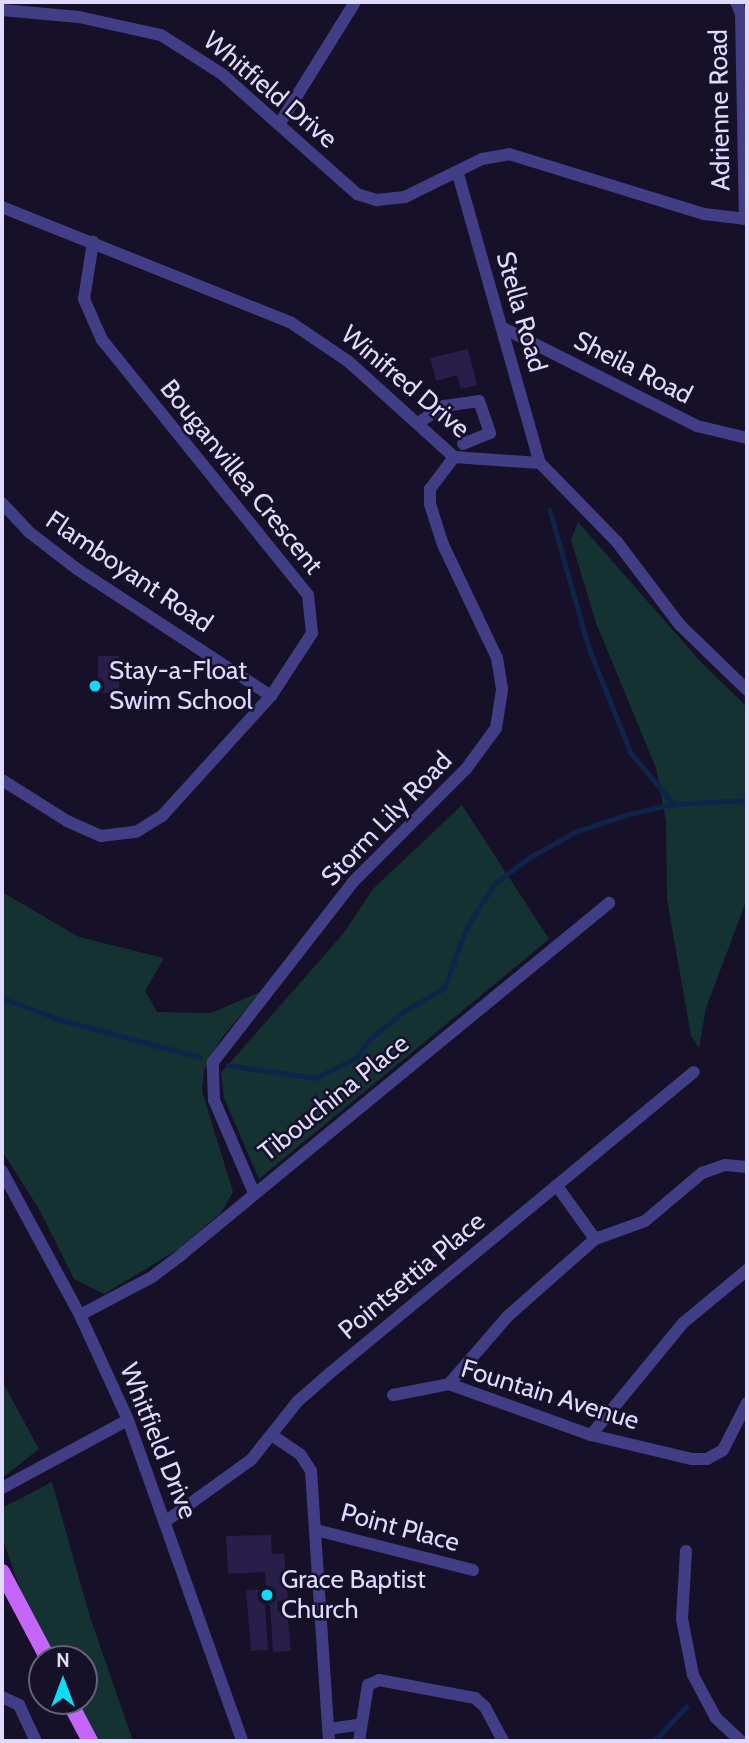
<!DOCTYPE html>
<style>
body{margin:0}
#map{position:relative;width:749px;height:1743px;overflow:hidden;background:#161128;font-family:Cabin,sans-serif}
div>[style]{position:absolute}
[style*='--x']{left:calc(var(--x)*1px);top:calc(var(--y)*1px);width:calc(var(--w)*1px);rotate:calc(var(--a)*1deg)}
.green>*{inset:0;background:#143231}
.stream>*{height:4.5px;margin:-2.25px;padding:0 2.25px;transform-origin:2.25px;border-radius:2.25px;background:#0f244a}
.building>*{inset:0;background:#271e49}
.minor>*{height:12px;margin:-6px;padding:0 6px;transform-origin:6px;border-radius:6px;background:#423e85}
.major>*{height:16px;margin:-8px;padding:0 8px;transform-origin:8px;border-radius:8px;background:#c466f9}
.dots>*{width:19px;height:19px;translate:-50% -50%;box-sizing:border-box;border:4px solid #161128;border-radius:50%}
span{translate:-50% -50%;white-space:nowrap;text-align:center;line-height:1.15;-webkit-text-stroke:5px #161128;paint-order:stroke}
.street-label{font-size:26px;color:#dfdafe}
.poi-label{font-size:26px;color:#dfdafe}
.left{translate:0 -50%;text-align:left}
.frame{position:absolute;inset:0;border:4px solid #dfdafe;pointer-events:none}
.north{position:absolute;left:28px;top:1645px;width:70px;height:70px;box-sizing:border-box;background:#161128;border:2px solid #66617e;border-radius:50%;rotate:0deg;font-size:19px;font-weight:700;line-height:28px;text-align:center;color:#dfdafe}
.north::after{content:'';display:block;margin:auto;width:24px;height:32px;background:#0edbf5;clip-path:polygon(50% 0,100% 100%,50% 72%,0 100%)}
</style>
<div id="map">
<div class="green">
<i style="clip-path:polygon(578px 522px,699px 660px,747px 707px,747px 899px,706px 1008px,699px 1048px,691px 1036px,667px 899px,666px 821px,656px 768px,596px 623px,571px 540px)"></i>
<i style="clip-path:polygon(462px 805px,549px 939px,259px 1179px,224px 1098px,221px 1073px,343px 934px,373px 889px)"></i>
<i style="clip-path:polygon(2px 892px,79px 937px,164px 958px,145px 991px,157px 1012px,211px 1013px,260px 992px,221px 1039px,204px 1070px,202px 1091px,233px 1192px,221px 1213px,177px 1250px,104px 1294px,74px 1279px,39px 1209px,2px 1151px)"></i>
<i style="clip-path:polygon(2px 1381px,39px 1449px,2px 1478px)"></i>
<i style="clip-path:polygon(52px 1482px,90px 1617px,133px 1741px,97px 1741px,76px 1701px,84px 1701px,84px 1659px,54px 1659px,23px 1597px,2px 1537px,2px 1508px)"></i>
</div>
<div class="stream">
<i style="--x:550;--y:510;--w:143;--a:74.2"></i>
<i style="--x:589;--y:648;--w:113;--a:68.2"></i>
<i style="--x:631;--y:753;--w:67;--a:49.9"></i>
<i style="--x:2;--y:998;--w:64;--a:20.1"></i>
<i style="--x:62;--y:1020;--w:142;--a:15.1"></i>
<i style="--x:228;--y:1065;--w:88;--a:8.5"></i>
<i style="--x:315;--y:1078;--w:46;--a:-26"></i>
<i style="--x:356;--y:1058;--w:24;--a:-54"></i>
<i style="--x:370;--y:1039;--w:43;--a:-39.3"></i>
<i style="--x:403;--y:1012;--w:48;--a:-30.3"></i>
<i style="--x:444;--y:988;--w:63;--a:-69.6"></i>
<i style="--x:466;--y:929;--w:53;--a:-58.1"></i>
<i style="--x:494;--y:884;--w:41;--a:-37.1"></i>
<i style="--x:527;--y:859;--w:55;--a:-29.4"></i>
<i style="--x:575;--y:832;--w:57;--a:-18.4"></i>
<i style="--x:629;--y:814;--w:46;--a:-12.5"></i>
<i style="--x:674;--y:804;--w:73;--a:-3.1"></i>
<i style="--x:654;--y:1741;--w:47;--a:-46.7"></i>
</div>
<div class="building">
<i style="clip-path:polygon(468px 349px,477px 385px,461px 389px,457px 375px,436px 381px,430px 358px)"></i>
<i style="clip-path:polygon(98px 656px,119px 656px,119px 693px,98px 693px)"></i>
<i style="clip-path:polygon(271px 1535px,272px 1554px,284px 1553px,288px 1600px,277px 1601px,278px 1612px,287px 1611px,291px 1651px,273px 1652px,270px 1605px,265px 1605px,268px 1650px,251px 1651px,246px 1590px,266px 1589px,265px 1572px,228px 1574px,226px 1536px)"></i>
</div>
<div class="minor">
<i style="--x:736;--y:2;--w:13;--a:67"></i>
<i style="--x:741;--y:14;--w:205;--a:88.9"></i>
<i style="--x:2;--y:10;--w:77;--a:5.2"></i>
<i style="--x:79;--y:17;--w:84;--a:12.4"></i>
<i style="--x:161;--y:35;--w:72;--a:32.6"></i>
<i style="--x:222;--y:74;--w:181;--a:41.6"></i>
<i style="--x:357;--y:194;--w:21;--a:17"></i>
<i style="--x:377;--y:200;--w:28;--a:-6"></i>
<i style="--x:405;--y:197;--w:86;--a:-26.3"></i>
<i style="--x:482;--y:159;--w:27;--a:-10"></i>
<i style="--x:509;--y:154;--w:204;--a:17.1"></i>
<i style="--x:704;--y:214;--w:43;--a:6.6"></i>
<i style="--x:280;--y:123;--w:142;--a:-58.2"></i>
<i style="--x:458;--y:174;--w:300;--a:74.2"></i>
<i style="--x:2;--y:207;--w:310;--a:21.8"></i>
<i style="--x:290;--y:322;--w:71;--a:34.1"></i>
<i style="--x:349;--y:362;--w:142;--a:42.1"></i>
<i style="--x:454;--y:457;--w:86;--a:4"></i>
<i style="--x:540;--y:463;--w:110;--a:45.7"></i>
<i style="--x:617;--y:542;--w:104;--a:52.8"></i>
<i style="--x:680;--y:625;--w:93;--a:44.1"></i>
<i style="--x:503;--y:328;--w:217;--a:26.8"></i>
<i style="--x:697;--y:426;--w:51;--a:13.5"></i>
<i style="--x:418;--y:423;--w:31;--a:-33"></i>
<i style="--x:444;--y:406;--w:35;--a:-8"></i>
<i style="--x:479;--y:401;--w:34;--a:71"></i>
<i style="--x:490;--y:433;--w:29;--a:158"></i>
<i style="--x:2;--y:503;--w:40;--a:47"></i>
<i style="--x:29;--y:532;--w:61;--a:37.6"></i>
<i style="--x:77;--y:569;--w:232;--a:33.2"></i>
<i style="--x:2;--y:780;--w:77;--a:32.2"></i>
<i style="--x:67;--y:821;--w:37;--a:24"></i>
<i style="--x:101;--y:836;--w:35;--a:-7"></i>
<i style="--x:136;--y:832;--w:31;--a:-32"></i>
<i style="--x:162;--y:816;--w:162;--a:-47.8"></i>
<i style="--x:271;--y:696;--w:75;--a:-56.9"></i>
<i style="--x:312;--y:633;--w:38;--a:-96"></i>
<i style="--x:308;--y:595;--w:328;--a:-128.9"></i>
<i style="--x:102;--y:340;--w:45;--a:-113.7"></i>
<i style="--x:84;--y:299;--w:58;--a:-81"></i>
<i style="--x:2;--y:1171;--w:164;--a:61.6"></i>
<i style="--x:80;--y:1315;--w:115;--a:65.4"></i>
<i style="--x:128;--y:1420;--w:341;--a:70.4"></i>
<i style="--x:557;--y:1186;--w:65;--a:54.4"></i>
<i style="--x:254;--y:1193;--w:101;--a:-113.3"></i>
<i style="--x:214;--y:1100;--w:38;--a:-92"></i>
<i style="--x:213;--y:1062;--w:228;--a:-52.1"></i>
<i style="--x:353;--y:882;--w:160;--a:-45"></i>
<i style="--x:466;--y:769;--w:51;--a:-53.8"></i>
<i style="--x:496;--y:728;--w:39;--a:-81"></i>
<i style="--x:502;--y:689;--w:31;--a:-99"></i>
<i style="--x:497;--y:658;--w:125;--a:-115.5"></i>
<i style="--x:443;--y:545;--w:43;--a:-107.6"></i>
<i style="--x:430;--y:504;--w:15;--a:-90"></i>
<i style="--x:430;--y:489;--w:40;--a:-53"></i>
<i style="--x:80;--y:1315;--w:81;--a:-27.8"></i>
<i style="--x:152;--y:1277;--w:38;--a:-37"></i>
<i style="--x:182;--y:1254;--w:553;--a:-39.42"></i>
<i style="--x:449;--y:1384;--w:90;--a:-49.1"></i>
<i style="--x:508;--y:1316;--w:116;--a:-41.5"></i>
<i style="--x:595;--y:1239;--w:53;--a:-19.8"></i>
<i style="--x:645;--y:1221;--w:75;--a:-40.1"></i>
<i style="--x:702;--y:1173;--w:24;--a:-19"></i>
<i style="--x:725;--y:1165;--w:22;--a:5"></i>
<i style="--x:393;--y:1395;--w:57;--a:-11.1"></i>
<i style="--x:449;--y:1384;--w:151;--a:19.8"></i>
<i style="--x:591;--y:1435;--w:104;--a:13.4"></i>
<i style="--x:692;--y:1459;--w:15;--a:0"></i>
<i style="--x:707;--y:1459;--w:18;--a:-29"></i>
<i style="--x:723;--y:1450;--w:53;--a:-62.9"></i>
<i style="--x:591;--y:1435;--w:145;--a:-50.6"></i>
<i style="--x:683;--y:1323;--w:83;--a:-39.6"></i>
<i style="--x:273;--y:1436;--w:32;--a:34"></i>
<i style="--x:300;--y:1454;--w:20;--a:57"></i>
<i style="--x:311;--y:1471;--w:271;--a:86.2"></i>
<i style="--x:2;--y:1488;--w:143;--a:-28.4"></i>
<i style="--x:166;--y:1521;--w:105;--a:-35.7"></i>
<i style="--x:251;--y:1460;--w:75;--a:-51.5"></i>
<i style="--x:298;--y:1401;--w:43;--a:-41.2"></i>
<i style="--x:330;--y:1373;--w:472;--a:-39.6"></i>
<i style="--x:316;--y:1530;--w:162;--a:14.3"></i>
<i style="--x:686;--y:1551;--w:68;--a:93.4"></i>
<i style="--x:682;--y:1619;--w:57;--a:78.9"></i>
<i style="--x:693;--y:1675;--w:49;--a:61.9"></i>
<i style="--x:716;--y:1718;--w:34;--a:43"></i>
<i style="--x:2;--y:1697;--w:19;--a:25"></i>
<i style="--x:19;--y:1705;--w:40;--a:65"></i>
<i style="--x:328;--y:1729;--w:30;--a:-8"></i>
<i style="--x:359;--y:1741;--w:57;--a:-80.9"></i>
<i style="--x:368;--y:1685;--w:12;--a:-24"></i>
<i style="--x:379;--y:1680;--w:98;--a:10.6"></i>
<i style="--x:475;--y:1698;--w:13;--a:42"></i>
<i style="--x:485;--y:1707;--w:38;--a:62"></i>
</div>
<div class="major">
<i style="--x:2;--y:1572;--w:98;--a:62.1"></i>
<i style="--x:69;--y:1701;--w:45;--a:62.3"></i>
</div>
<div class="dots">
<i style="left:95px;top:686px;background:#0edbf5"></i>
<i style="left:267px;top:1595px;background:#0edbf5"></i>
</div>
<div class="street-label">
<span style="left:270px;top:90px;rotate:40deg">Whitfield Drive</span>
<span style="left:720px;top:110px;rotate:-91deg">Adrienne Road</span>
<span style="left:521px;top:312px;rotate:74deg">Stella Road</span>
<span style="left:633px;top:368px;rotate:27deg">Sheila Road</span>
<span style="left:405px;top:382px;rotate:40deg">Winifred Drive</span>
<span style="left:241px;top:477px;rotate:51deg">Bouganvillea Crescent</span>
<span style="left:129px;top:572px;rotate:34deg">Flamboyant Road</span>
<span style="left:387px;top:819px;rotate:-46deg">Storm Lily Road</span>
<span style="left:334px;top:1098px;rotate:-39deg">Tibouchina Place</span>
<span style="left:412px;top:1276px;rotate:-40deg">Pointsettia Place</span>
<span style="left:550px;top:1395px;rotate:17deg">Fountain Avenue</span>
<span style="left:158px;top:1441px;rotate:68deg">Whitfield Drive</span>
<span style="left:400px;top:1528px;rotate:15deg">Point Place</span>
</div>
<div class="poi-label">
<span class="left" style="left:109px;top:686px">Stay-a-Float<br>Swim School</span>
<span class="left" style="left:281px;top:1595px">Grace Baptist<br>Church</span>
</div>
<div class="frame"></div>
<div class="north">N</div>
</div>
